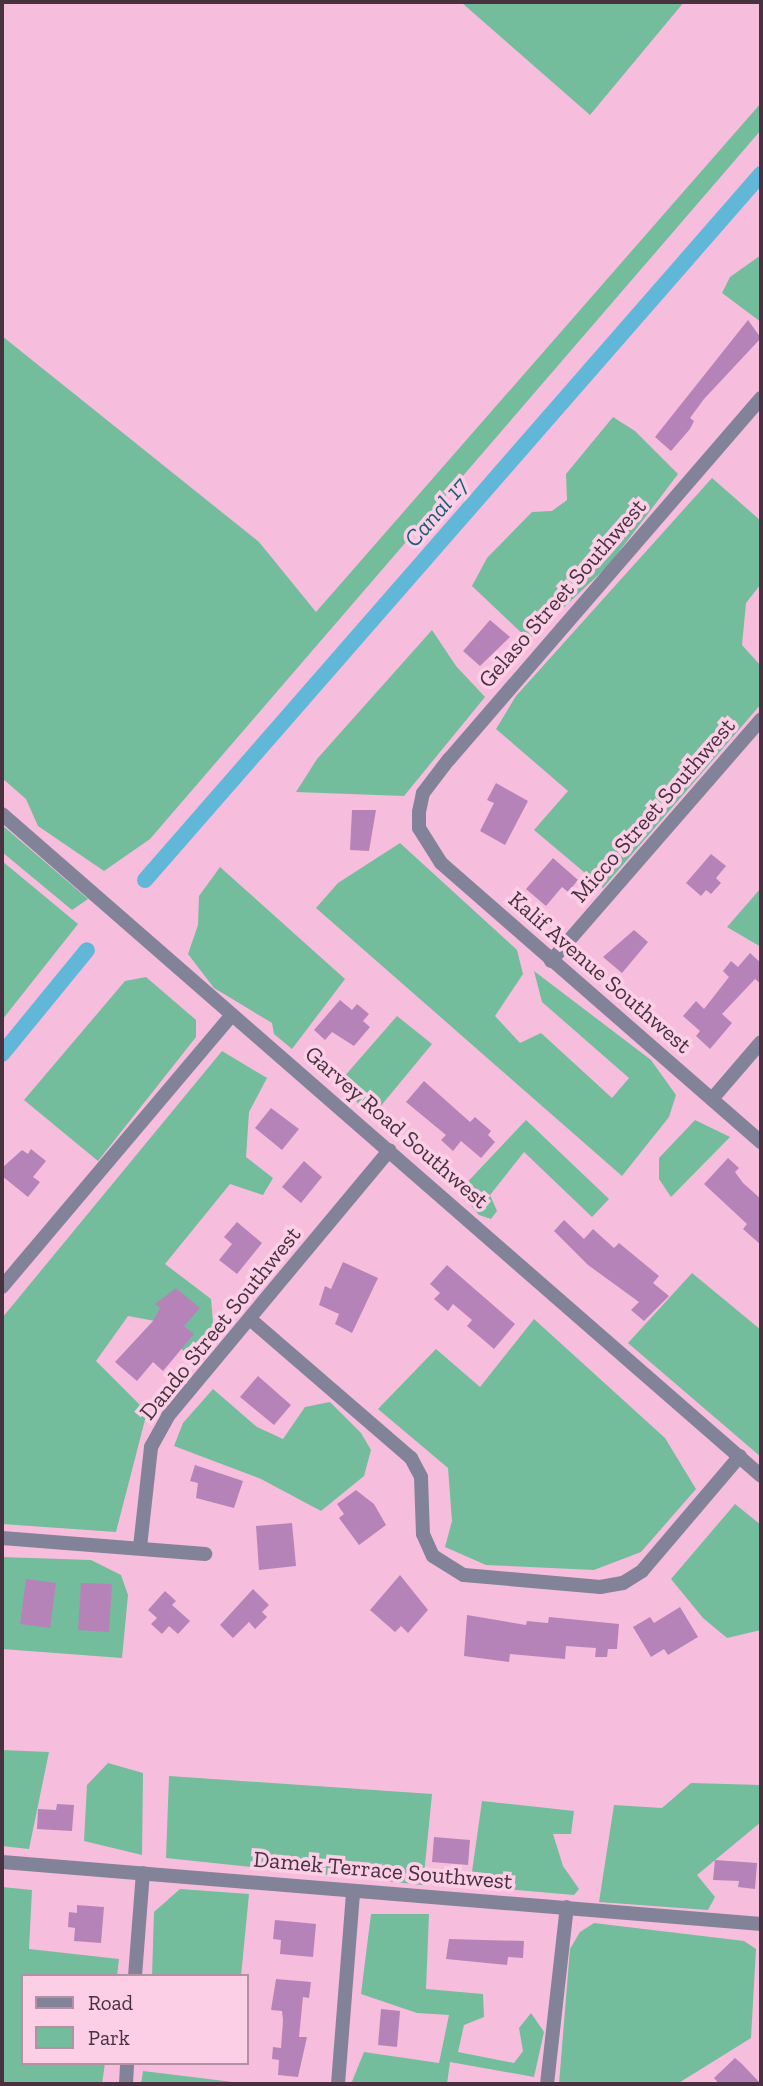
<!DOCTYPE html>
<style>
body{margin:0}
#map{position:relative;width:763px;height:2086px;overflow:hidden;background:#f6bedc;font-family:"Zilla Slab",serif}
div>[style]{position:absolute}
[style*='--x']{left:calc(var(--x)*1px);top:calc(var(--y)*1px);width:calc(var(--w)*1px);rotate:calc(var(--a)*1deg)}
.green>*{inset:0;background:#73bc9c}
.canal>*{height:16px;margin:-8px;padding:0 8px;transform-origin:8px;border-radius:8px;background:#60b7d8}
.building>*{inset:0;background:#b683b9}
.street>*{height:14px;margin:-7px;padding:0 7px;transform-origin:7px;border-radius:7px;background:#828399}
span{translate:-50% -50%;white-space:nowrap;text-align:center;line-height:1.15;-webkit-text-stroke:7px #fccfe7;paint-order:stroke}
.street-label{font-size:23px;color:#48323f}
.water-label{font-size:24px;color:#185d74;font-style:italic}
.frame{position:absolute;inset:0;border:4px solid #48323f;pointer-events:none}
.legend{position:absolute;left:21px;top:1974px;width:228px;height:91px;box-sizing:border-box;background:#fccfe7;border:2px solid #b490a4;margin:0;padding:9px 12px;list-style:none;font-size:21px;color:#48323f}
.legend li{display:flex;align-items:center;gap:14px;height:35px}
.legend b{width:35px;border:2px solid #b490a4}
</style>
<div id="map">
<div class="green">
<i style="clip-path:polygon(461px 2px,684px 2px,590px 115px)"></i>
<i style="clip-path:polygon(761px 103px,761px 130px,150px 839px,104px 871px,38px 826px,26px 799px,2px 778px,2px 336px,259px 542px,316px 612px)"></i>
<i style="clip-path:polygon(761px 255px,761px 322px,722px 293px,730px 277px)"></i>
<i style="clip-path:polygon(613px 417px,635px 431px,678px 474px,609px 565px,529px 640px,472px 586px,487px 558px,532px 512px,552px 511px,567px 500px,566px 474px)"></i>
<i style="clip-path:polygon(712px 478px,761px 521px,761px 584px,746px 603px,742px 645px,761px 666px,761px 704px,603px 888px,534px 830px,568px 791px,496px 729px,516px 696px)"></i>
<i style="clip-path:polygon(432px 630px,456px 666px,485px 697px,404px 796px,296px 792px,317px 759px)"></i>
<i style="clip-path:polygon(2px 825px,88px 899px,72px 910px,2px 852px)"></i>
<i style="clip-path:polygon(400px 843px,517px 950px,523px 974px,495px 1016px,520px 1043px,541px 1033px,612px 1098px,629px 1078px,542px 1002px,534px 971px,651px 1060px,676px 1095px,669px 1117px,622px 1176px,316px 908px,338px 883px)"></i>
<i style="clip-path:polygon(2px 861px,78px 924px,2px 1020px)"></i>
<i style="clip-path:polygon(220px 867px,345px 979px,292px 1049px,274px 1034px,272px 1023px,214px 988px,188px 954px,198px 925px,199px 896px)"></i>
<i style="clip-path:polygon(761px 888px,761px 947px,727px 927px)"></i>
<i style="clip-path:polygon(146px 977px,196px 1020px,196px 1037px,98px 1161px,24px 1100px,125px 981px)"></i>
<i style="clip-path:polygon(397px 1016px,432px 1044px,375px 1113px,361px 1109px,343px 1078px)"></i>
<i style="clip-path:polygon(222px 1051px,267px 1078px,249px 1112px,246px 1157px,273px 1178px,263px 1195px,230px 1184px,165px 1264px,211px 1299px,215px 1345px,198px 1366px,155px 1321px,128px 1316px,96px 1361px,147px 1412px,116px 1532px,2px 1524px,2px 1318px)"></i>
<i style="clip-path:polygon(526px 1120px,609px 1199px,592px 1217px,524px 1152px,490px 1195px,497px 1211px,491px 1219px,479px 1215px,459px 1191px)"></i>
<i style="clip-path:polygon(695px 1120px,730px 1137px,671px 1197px,659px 1179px,659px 1158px)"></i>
<i style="clip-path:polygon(692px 1273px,761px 1330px,761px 1457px,628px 1343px)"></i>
<i style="clip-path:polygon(534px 1319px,665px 1438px,696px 1489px,641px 1552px,594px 1570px,486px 1565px,445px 1547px,452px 1521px,448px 1468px,378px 1409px,436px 1349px,480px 1387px)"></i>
<i style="clip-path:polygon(213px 1389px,257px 1427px,283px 1439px,305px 1407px,330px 1402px,361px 1433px,371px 1450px,364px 1476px,321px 1511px,261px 1479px,174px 1446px,183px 1423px)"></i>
<i style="clip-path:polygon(735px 1504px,761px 1525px,761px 1630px,727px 1638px,703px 1618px,671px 1579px)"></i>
<i style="clip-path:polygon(2px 1557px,91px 1560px,121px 1575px,128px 1595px,122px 1658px,2px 1649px)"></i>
<i style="clip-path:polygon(2px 1750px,49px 1752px,29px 1849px,2px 1846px)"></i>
<i style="clip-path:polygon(108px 1763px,143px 1773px,142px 1855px,84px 1841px,87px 1785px)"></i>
<i style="clip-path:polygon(169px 1776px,432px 1794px,423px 1885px,166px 1858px)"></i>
<i style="clip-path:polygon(691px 1783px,761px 1785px,761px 1822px,697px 1875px,715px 1897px,708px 1910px,599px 1902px,614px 1805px,662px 1808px)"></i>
<i style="clip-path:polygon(482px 1801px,574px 1811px,571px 1834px,553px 1834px,563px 1866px,579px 1889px,574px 1895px,470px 1886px)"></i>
<i style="clip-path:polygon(2px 1887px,32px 1890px,29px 1949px,119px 1959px,117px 1976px,23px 1976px,23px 2063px,105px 2063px,102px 2084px,2px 2084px)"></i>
<i style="clip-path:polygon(180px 1889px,249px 1894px,241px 1976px,152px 1976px,154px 1912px)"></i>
<i style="clip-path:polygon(371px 1914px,429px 1914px,426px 1989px,483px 1994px,484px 2017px,464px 2025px,458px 2052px,514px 2063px,523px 2051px,519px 2028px,531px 2013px,544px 2032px,534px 2077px,450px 2062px,447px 2084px,351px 2084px,364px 2052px,439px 2063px,449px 2015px,417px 2013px,361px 1994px)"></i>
<i style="clip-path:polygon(594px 1923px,744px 1941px,756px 1949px,751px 2038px,677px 2084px,559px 2084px,570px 1949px,580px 1932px)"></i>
<i style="clip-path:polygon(143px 2071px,233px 2082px,233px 2084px,141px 2084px)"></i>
</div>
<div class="canal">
<i style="--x:145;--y:880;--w:937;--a:-48.89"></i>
<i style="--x:2;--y:1054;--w:134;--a:-50.7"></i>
</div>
<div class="building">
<i style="clip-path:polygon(748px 320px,761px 338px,704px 399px,690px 418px,694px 421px,690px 429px,671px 451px,655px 437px)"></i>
<i style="clip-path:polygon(490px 620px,510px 637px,480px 666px,463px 651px)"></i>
<i style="clip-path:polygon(496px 783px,528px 801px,505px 845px,480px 831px,494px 803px,487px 800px)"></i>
<i style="clip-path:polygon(352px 810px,376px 810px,369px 851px,350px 850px)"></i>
<i style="clip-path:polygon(711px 854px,726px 866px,716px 878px,721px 883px,711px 894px,706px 890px,701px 896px,686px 883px)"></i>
<i style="clip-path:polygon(553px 858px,578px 880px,568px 892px,562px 887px,546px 906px,526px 889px)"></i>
<i style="clip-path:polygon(634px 930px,648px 942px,622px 973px,603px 957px)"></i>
<i style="clip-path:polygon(750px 953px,761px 963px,761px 984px,755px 979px,722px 1014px,732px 1023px,710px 1049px,696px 1036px,700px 1031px,683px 1016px,696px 1001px,704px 1009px,729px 977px,723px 971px,731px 961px,738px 967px)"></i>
<i style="clip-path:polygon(340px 1000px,352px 1010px,357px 1004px,369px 1014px,363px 1021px,370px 1027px,354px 1046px,332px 1032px,325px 1040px,314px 1030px)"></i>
<i style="clip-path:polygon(424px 1081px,470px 1122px,475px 1117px,491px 1131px,488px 1135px,495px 1142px,481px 1158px,461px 1141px,453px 1151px,441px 1140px,446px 1135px,406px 1102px)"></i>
<i style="clip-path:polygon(271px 1108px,299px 1129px,282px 1150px,255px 1128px)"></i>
<i style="clip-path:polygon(31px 1149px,46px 1161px,33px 1177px,40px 1182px,28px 1197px,2px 1176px,2px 1168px,22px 1150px,28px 1154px)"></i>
<i style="clip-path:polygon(728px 1158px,739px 1168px,735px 1172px,743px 1183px,761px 1199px,761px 1245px,743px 1229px,747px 1224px,704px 1184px)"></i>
<i style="clip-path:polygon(304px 1161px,322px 1177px,301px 1203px,282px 1187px)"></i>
<i style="clip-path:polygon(564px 1220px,584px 1239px,593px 1229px,614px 1248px,619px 1243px,659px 1276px,653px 1283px,669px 1296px,644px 1321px,631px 1310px,639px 1302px,588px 1265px,554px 1231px)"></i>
<i style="clip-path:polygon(237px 1222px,262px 1243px,237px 1274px,219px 1260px,232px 1244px,224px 1237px)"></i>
<i style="clip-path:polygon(343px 1262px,378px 1278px,352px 1333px,335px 1324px,339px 1314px,319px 1305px,325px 1286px,331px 1289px)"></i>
<i style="clip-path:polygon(447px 1265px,515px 1324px,494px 1349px,467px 1326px,472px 1320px,453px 1304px,448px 1311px,434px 1299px,440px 1293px,430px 1284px)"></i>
<i style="clip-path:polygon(176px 1288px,200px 1308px,184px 1326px,194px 1334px,163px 1371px,153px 1362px,137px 1381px,115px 1362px,153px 1321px,160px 1308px,155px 1304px)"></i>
<i style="clip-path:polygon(258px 1376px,291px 1405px,274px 1425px,240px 1397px)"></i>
<i style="clip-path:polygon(195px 1465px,243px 1481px,234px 1508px,196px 1498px,198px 1483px,190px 1481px)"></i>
<i style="clip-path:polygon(356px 1490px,374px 1504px,386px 1525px,359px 1545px,339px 1518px,344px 1514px,337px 1504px)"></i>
<i style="clip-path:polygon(292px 1523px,296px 1566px,259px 1570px,256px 1526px)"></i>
<i style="clip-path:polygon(400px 1575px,428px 1610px,408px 1633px,401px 1626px,395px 1632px,370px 1610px)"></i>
<i style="clip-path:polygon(26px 1579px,56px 1583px,50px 1628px,20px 1624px)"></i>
<i style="clip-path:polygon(81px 1583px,112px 1584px,109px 1632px,78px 1630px)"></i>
<i style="clip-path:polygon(253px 1589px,269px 1605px,262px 1612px,267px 1617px,255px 1629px,249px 1622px,233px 1638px,220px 1625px)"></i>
<i style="clip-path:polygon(165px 1591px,176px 1601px,172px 1605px,190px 1621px,178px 1634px,169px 1626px,162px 1634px,151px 1624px,157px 1618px,148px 1610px)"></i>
<i style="clip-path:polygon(680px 1607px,698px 1637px,668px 1655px,664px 1649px,651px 1657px,633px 1627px,650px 1617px,654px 1623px)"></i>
<i style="clip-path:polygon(467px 1615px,526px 1625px,527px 1621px,548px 1623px,549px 1617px,619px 1624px,617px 1649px,608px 1649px,607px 1657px,595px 1657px,596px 1648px,566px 1646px,565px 1659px,510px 1654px,509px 1662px,464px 1656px)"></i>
<i style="clip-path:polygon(57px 1804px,74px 1805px,72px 1831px,37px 1829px,38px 1809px,56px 1810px)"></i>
<i style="clip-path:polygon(434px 1837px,470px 1840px,468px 1865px,432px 1862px)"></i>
<i style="clip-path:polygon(715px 1860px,757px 1863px,755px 1889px,738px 1887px,739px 1881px,713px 1880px)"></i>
<i style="clip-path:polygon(77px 1905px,104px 1907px,101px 1943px,74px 1941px,75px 1928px,68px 1927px,69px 1912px,77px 1913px)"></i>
<i style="clip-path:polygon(275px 1920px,316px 1924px,313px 1957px,280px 1954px,281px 1940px,273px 1939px)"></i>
<i style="clip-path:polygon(449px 1939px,524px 1941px,523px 1958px,508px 1957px,507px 1965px,446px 1959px)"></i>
<i style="clip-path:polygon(276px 1979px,311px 1982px,309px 1998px,303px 1997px,299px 2037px,307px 2037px,298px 2077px,278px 2075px,279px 2060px,272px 2059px,273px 2047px,281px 2048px,283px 2020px,282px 2011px,271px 2010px)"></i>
<i style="clip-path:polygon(381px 2009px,400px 2011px,397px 2047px,378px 2045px)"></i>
<i style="clip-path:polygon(735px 2058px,742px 2064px,761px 2084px,719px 2084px,714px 2078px)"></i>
</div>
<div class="street">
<i style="--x:761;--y:398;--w:477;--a:130.8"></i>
<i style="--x:449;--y:759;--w:43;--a:127.4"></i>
<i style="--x:423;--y:793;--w:19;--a:102"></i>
<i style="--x:419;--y:812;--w:16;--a:90"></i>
<i style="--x:419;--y:828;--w:41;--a:57.8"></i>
<i style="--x:441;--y:863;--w:425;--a:41.1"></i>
<i style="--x:2;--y:814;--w:1007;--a:41.09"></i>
<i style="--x:551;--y:961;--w:320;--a:-49"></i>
<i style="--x:712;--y:1099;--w:75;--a:-49.3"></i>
<i style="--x:2;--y:1287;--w:356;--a:-49.8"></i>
<i style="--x:250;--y:1319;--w:213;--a:40.8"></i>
<i style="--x:411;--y:1458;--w:21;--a:62"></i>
<i style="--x:421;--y:1477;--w:57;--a:88"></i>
<i style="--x:423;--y:1534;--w:24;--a:66"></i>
<i style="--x:433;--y:1556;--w:36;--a:32"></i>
<i style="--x:464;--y:1575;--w:137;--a:5"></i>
<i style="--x:600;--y:1587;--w:23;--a:-10"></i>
<i style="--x:623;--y:1583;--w:22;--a:-32"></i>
<i style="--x:642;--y:1571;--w:151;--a:-49.6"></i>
<i style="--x:2;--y:1538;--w:204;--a:4.5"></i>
<i style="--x:140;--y:1547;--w:101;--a:-83.7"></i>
<i style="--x:151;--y:1447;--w:35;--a:-61"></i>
<i style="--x:168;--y:1416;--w:346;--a:-50.2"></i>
<i style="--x:2;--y:1862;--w:762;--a:4.67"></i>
<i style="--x:135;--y:1976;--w:103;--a:-85.6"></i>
<i style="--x:126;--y:2084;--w:21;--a:-87"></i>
<i style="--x:338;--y:2084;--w:193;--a:-85.5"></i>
<i style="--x:547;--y:2084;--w:178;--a:-83.6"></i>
</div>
<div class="street-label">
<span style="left:562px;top:593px;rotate:-49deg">Gelaso Street Southwest</span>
<span style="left:653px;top:810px;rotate:-49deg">Micco Street Southwest</span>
<span style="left:600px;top:972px;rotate:41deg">Kalif Avenue Southwest</span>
<span style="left:397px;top:1127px;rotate:41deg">Garvey Road Southwest</span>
<span style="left:220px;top:1323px;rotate:-51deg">Dando Street Southwest</span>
<span style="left:383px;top:1870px;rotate:5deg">Damek Terrace Southwest</span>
</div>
<div class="water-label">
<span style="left:436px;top:512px;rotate:-49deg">Canal 17</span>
</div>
<div class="frame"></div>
<ul class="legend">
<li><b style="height:9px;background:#828399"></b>Road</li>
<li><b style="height:19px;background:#73bc9c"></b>Park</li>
</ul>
</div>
